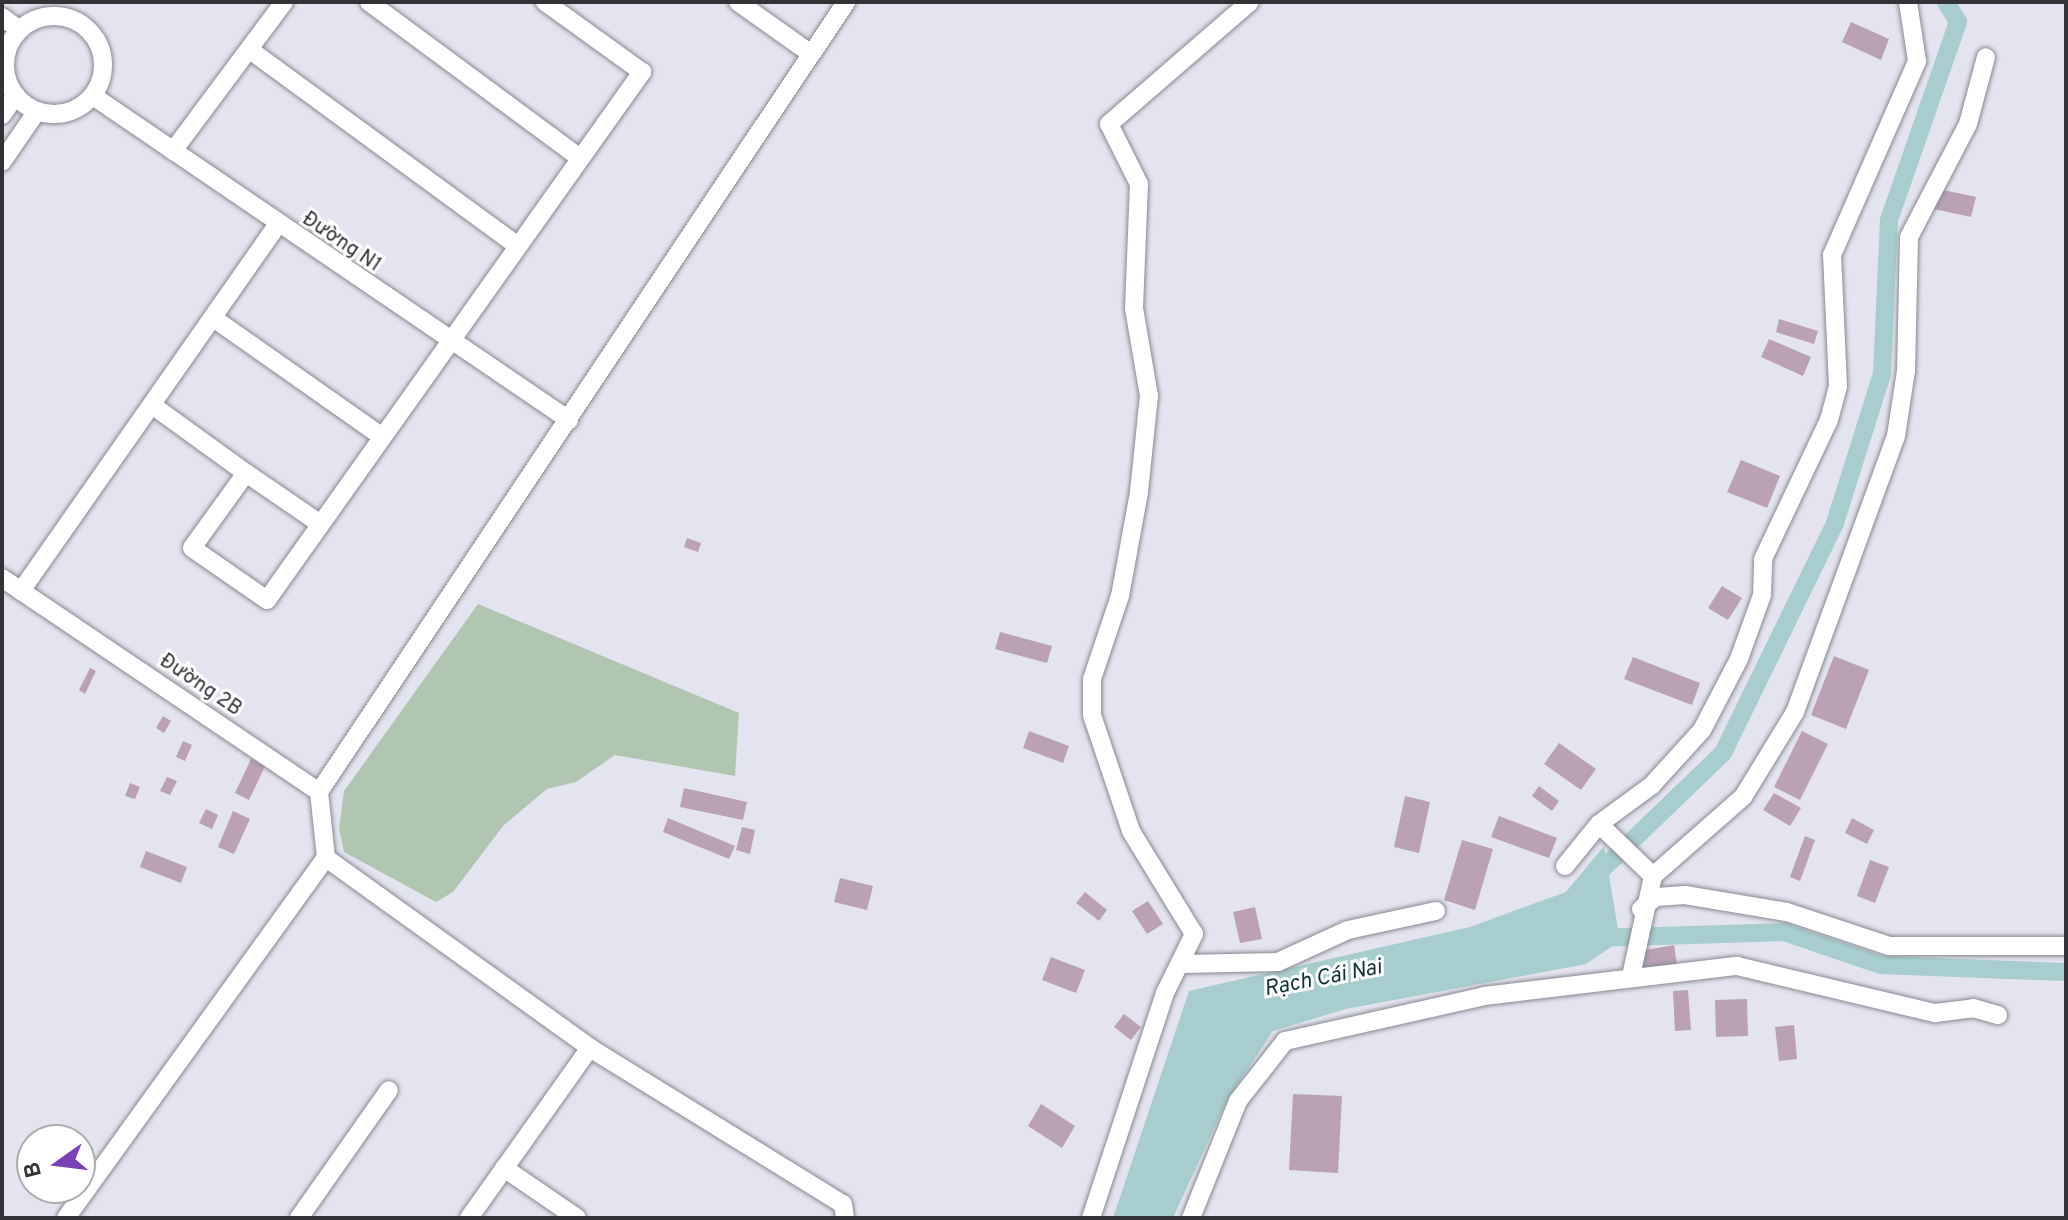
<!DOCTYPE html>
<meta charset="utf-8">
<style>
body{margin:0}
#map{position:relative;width:2068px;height:1220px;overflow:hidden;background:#e3e4ef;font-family:Overpass,sans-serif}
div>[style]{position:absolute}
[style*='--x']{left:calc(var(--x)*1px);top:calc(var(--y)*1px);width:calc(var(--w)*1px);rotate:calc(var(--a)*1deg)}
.green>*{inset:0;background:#b1c6b1}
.water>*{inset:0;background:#a7cdce}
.canal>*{height:18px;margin:-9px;padding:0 9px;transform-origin:9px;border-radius:9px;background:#a7cdce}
.building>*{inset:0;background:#baa1b6}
.roads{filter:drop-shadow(0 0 2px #878892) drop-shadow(0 0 2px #878892)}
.minor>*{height:18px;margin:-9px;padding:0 9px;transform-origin:9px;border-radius:9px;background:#fff}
.minor>.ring{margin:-9px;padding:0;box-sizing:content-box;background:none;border:18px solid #fff;border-radius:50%}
span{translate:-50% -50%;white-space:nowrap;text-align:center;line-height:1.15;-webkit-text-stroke:6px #fff;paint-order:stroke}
.street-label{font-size:20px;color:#333337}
.water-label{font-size:22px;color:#0c3233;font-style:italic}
.frame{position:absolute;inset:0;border:4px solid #333337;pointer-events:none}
.north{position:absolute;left:16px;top:1124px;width:80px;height:80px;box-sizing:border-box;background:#fff;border:2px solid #adadaf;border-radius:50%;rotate:256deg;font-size:22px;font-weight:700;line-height:32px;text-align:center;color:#333337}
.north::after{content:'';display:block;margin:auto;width:28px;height:36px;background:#7a40b6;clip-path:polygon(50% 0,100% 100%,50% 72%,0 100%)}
</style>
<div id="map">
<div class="green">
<i style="clip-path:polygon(478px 604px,739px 713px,735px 776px,615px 755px,576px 782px,547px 789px,503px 826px,453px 892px,436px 902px,344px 852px,339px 829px,344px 791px)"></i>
</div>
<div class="water">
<i style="clip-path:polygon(1604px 846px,1620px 941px,1586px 964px,1346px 1009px,1273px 1031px,1227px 1100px,1173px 1218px,1113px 1218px,1189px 991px,1470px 927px,1566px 892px)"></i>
</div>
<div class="canal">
<i style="--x:1591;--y:880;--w:183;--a:-43.9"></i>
<i style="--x:1723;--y:753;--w:256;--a:-64"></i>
<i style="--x:1835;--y:523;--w:156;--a:-72.5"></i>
<i style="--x:1882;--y:374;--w:154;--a:-87.4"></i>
<i style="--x:1889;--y:220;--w:210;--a:-70.8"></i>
<i style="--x:1958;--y:22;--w:23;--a:-121"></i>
<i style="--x:1596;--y:938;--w:188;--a:-1.8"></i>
<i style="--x:1784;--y:932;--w:102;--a:18.8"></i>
<i style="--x:1881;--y:965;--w:185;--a:2.2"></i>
</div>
<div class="building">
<i style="clip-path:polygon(1851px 22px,1889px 39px,1881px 60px,1842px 42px)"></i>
<i style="clip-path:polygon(1939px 189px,1976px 197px,1971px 217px,1934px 209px)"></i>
<i style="clip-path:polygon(1779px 319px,1818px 331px,1814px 344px,1776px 332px)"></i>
<i style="clip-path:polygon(1769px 339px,1811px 357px,1803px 376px,1761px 357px)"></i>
<i style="clip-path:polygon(1741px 460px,1780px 476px,1767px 508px,1727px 492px)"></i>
<i style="clip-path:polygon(687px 538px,701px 543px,698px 552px,684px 547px)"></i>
<i style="clip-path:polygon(1722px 586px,1742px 598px,1728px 620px,1708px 608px)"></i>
<i style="clip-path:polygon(1000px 632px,1052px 646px,1047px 663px,995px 649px)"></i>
<i style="clip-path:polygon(1834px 656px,1869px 670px,1846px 729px,1811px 715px)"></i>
<i style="clip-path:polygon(1633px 657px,1700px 683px,1692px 705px,1624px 679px)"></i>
<i style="clip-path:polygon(90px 668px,96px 671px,85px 694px,79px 690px)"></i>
<i style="clip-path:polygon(163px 716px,171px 721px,164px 733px,156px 728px)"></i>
<i style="clip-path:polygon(1029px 731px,1069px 746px,1063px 763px,1023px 748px)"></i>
<i style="clip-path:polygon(1802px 731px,1828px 744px,1800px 800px,1774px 787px)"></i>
<i style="clip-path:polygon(183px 741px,192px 745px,185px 761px,176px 757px)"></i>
<i style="clip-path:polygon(1559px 743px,1596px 769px,1581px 790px,1544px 764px)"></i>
<i style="clip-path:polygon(251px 759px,265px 766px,249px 800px,235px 793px)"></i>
<i style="clip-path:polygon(167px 777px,177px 781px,170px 795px,160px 791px)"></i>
<i style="clip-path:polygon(130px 783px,140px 787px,135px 799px,125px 796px)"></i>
<i style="clip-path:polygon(1539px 786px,1559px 801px,1552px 811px,1532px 796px)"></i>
<i style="clip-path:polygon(684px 788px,747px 802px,743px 820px,680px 807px)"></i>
<i style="clip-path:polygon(1774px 793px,1801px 808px,1790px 826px,1763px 810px)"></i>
<i style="clip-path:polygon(1405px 796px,1430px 802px,1419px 853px,1394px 847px)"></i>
<i style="clip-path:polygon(206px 809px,218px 815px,212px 829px,199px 823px)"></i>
<i style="clip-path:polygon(233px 811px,250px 819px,234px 854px,218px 847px)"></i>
<i style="clip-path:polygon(1499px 816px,1557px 838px,1549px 858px,1491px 837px)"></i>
<i style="clip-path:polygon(668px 818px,735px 846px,729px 859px,663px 832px)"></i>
<i style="clip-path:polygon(1852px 818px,1874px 830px,1867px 844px,1845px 833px)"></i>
<i style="clip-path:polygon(742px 827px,755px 830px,750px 854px,736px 850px)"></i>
<i style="clip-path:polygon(1805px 836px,1815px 840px,1800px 881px,1790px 877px)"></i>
<i style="clip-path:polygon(1462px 840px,1493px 849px,1475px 910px,1444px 900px)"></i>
<i style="clip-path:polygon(146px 851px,187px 867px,181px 883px,140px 867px)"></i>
<i style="clip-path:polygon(1870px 860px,1889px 867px,1875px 903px,1857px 896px)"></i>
<i style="clip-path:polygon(840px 878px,873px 886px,867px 910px,834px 902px)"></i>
<i style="clip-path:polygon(1085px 892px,1107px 910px,1099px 921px,1076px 903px)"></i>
<i style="clip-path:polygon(1148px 901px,1163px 924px,1147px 934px,1132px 911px)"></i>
<i style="clip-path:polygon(1255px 907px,1262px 939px,1240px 943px,1233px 912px)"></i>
<i style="clip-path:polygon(1674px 945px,1677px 965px,1643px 971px,1640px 951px)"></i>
<i style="clip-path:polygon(1051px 957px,1085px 970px,1076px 993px,1042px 980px)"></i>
<i style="clip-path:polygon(1688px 990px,1691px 1030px,1675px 1031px,1673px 991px)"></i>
<i style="clip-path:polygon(1747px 999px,1748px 1036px,1716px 1037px,1715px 1000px)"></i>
<i style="clip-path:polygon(1124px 1014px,1141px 1027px,1131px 1040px,1114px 1027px)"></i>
<i style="clip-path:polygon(1794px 1025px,1797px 1059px,1779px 1061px,1775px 1027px)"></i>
<i style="clip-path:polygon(1293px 1094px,1342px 1096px,1338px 1173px,1289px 1170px)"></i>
<i style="clip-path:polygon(1041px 1104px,1075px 1126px,1062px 1148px,1028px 1126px)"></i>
</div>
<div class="roads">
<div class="minor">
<i style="--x:369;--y:2;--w:259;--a:36.5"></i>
<i style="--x:738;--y:2;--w:88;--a:35.3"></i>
<i class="ring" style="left:5px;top:16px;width:80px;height:80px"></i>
<i style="--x:2;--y:17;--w:22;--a:36"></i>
<i style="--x:250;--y:50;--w:327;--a:36.2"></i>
<i style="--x:93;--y:96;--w:576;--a:34.24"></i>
<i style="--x:2;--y:115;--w:24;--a:-55"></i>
<i style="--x:173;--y:151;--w:186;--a:-53.3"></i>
<i style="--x:2;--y:162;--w:62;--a:-55.5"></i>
<i style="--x:216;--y:320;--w:202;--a:35.1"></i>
<i style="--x:152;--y:405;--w:116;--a:35.9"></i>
<i style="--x:246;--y:473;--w:92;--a:125.8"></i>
<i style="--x:192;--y:548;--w:91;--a:34.7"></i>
<i style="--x:267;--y:600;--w:648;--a:-54.62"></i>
<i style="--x:642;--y:72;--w:120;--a:-144.2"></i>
<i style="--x:246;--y:473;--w:88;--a:34.4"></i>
<i style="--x:2;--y:578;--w:382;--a:34"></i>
<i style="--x:319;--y:792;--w:66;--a:83.9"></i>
<i style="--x:21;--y:591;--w:446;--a:-55"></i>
<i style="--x:319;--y:792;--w:950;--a:-56.29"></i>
<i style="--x:1599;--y:824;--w:75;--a:43.9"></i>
<i style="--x:1653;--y:876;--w:102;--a:102.4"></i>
<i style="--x:326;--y:858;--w:325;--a:35.7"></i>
<i style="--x:590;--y:1048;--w:297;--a:31.7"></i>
<i style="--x:843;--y:1204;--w:14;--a:82"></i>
<i style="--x:1565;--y:866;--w:54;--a:-51"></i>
<i style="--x:1599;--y:824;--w:66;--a:-36.3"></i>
<i style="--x:1652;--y:785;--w:74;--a:-47.7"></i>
<i style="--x:1702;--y:730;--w:80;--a:-62.5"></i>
<i style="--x:1739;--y:659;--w:68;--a:-70.2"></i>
<i style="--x:1762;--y:595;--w:36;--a:-88"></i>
<i style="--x:1763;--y:559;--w:154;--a:-64.6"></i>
<i style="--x:1829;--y:420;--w:35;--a:-75"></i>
<i style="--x:1838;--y:386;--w:131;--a:-92.6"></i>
<i style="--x:1832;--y:255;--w:212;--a:-66.3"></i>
<i style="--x:1917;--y:61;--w:60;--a:-98.7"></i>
<i style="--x:1653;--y:876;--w:120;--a:-41.3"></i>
<i style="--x:1743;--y:797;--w:100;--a:-58.5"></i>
<i style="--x:1795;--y:712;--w:294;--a:-69.9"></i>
<i style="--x:1896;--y:436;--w:66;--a:-81.3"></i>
<i style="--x:1906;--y:371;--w:134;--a:-88.7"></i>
<i style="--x:1909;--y:237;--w:127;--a:-62.4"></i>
<i style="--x:1968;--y:124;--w:69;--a:-75"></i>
<i style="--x:1641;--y:909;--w:19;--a:-39"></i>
<i style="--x:1656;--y:897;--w:29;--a:-4"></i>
<i style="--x:1685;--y:895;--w:103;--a:9.5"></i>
<i style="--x:1787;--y:912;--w:108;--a:18.4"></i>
<i style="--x:1889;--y:946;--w:177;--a:0"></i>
<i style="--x:1182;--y:964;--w:96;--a:-1.2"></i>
<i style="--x:1278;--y:962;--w:77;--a:-24.6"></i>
<i style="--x:1348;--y:930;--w:90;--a:-12.2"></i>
<i style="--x:504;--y:1168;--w:88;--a:34.4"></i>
<i style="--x:66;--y:1218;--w:444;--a:-54.2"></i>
<i style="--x:299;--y:1218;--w:156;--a:-54.9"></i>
<i style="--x:469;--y:1218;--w:209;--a:-54.6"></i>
<i style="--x:1091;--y:1218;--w:237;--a:-71.8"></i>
<i style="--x:1165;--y:993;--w:66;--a:-63.8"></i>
<i style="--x:1194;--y:934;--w:121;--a:-121.5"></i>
<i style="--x:1131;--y:831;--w:122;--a:-108.6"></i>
<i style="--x:1092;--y:715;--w:36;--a:-90"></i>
<i style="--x:1092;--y:679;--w:88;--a:-71.4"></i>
<i style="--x:1120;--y:596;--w:106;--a:-79.6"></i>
<i style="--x:1139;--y:492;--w:97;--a:-84.1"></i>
<i style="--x:1149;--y:396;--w:89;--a:-99.7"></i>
<i style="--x:1134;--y:308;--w:124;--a:-87.7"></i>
<i style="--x:1139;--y:184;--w:67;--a:-116.6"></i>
<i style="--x:1109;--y:124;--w:186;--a:-40.9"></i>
<i style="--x:1191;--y:1218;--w:126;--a:-68.1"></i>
<i style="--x:1238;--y:1101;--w:76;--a:-51.9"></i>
<i style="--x:1285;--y:1041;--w:204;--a:-12.7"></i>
<i style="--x:1484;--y:996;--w:255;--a:-6.8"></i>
<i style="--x:1737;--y:966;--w:204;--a:13.4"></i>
<i style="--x:1935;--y:1013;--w:38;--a:-7"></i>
<i style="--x:1973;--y:1008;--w:26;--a:16"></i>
</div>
</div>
<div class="street-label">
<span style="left:341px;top:243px;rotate:34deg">Đường N1</span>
<span style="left:200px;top:686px;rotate:34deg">Đường 2B</span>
</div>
<div class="water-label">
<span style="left:1323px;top:979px;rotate:-11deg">Rạch Cái Nai</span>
</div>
<div class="frame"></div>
<div class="north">B</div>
</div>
